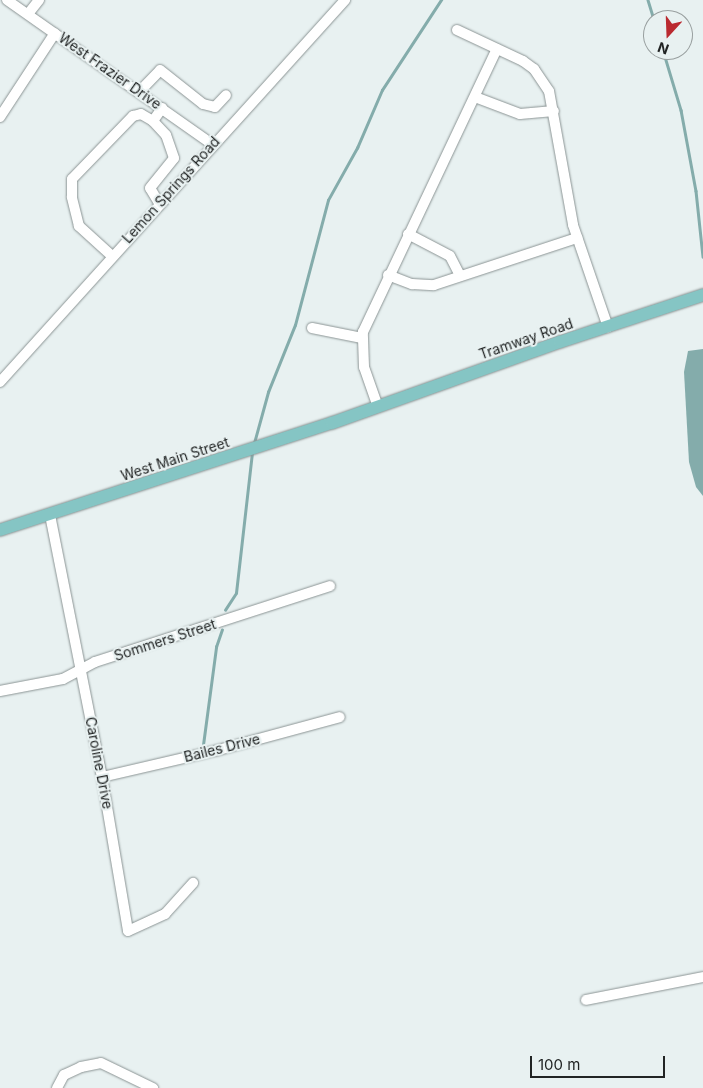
<!DOCTYPE html>
<style>
body{margin:0}
#map{position:relative;width:703px;height:1088px;overflow:hidden;background:#e8f1f1;font-family:Inter,sans-serif}
div>[style]{position:absolute}
[style*='--x']{left:calc(var(--x)*1px);top:calc(var(--y)*1px);width:calc(var(--w)*1px);rotate:calc(var(--a)*1deg)}
.water>*{inset:0;background:#84acab}
.stream>*{height:2.5px;margin:-1.25px;padding:0 1.25px;transform-origin:1.25px;border-radius:1.25px;background:#84acab}
.roads{filter:drop-shadow(0 0 1px #8b9494) drop-shadow(0 0 1px #8b9494)}
.minor>*{height:10px;margin:-5px;padding:0 5px;transform-origin:5px;border-radius:5px;background:#fff}
.major>*{height:12px;margin:-6px;padding:0 6px;transform-origin:6px;border-radius:6px;background:#85c5c4}
span{translate:-50% -50%;white-space:nowrap;text-align:center;line-height:1.15;-webkit-text-stroke:4px #e8f1f1;paint-order:stroke}
.street-label{font-size:14px;color:#212424}
.north{position:absolute;left:643px;top:10px;width:50px;height:50px;box-sizing:border-box;background:#e8f1f1;border:1px solid #989f9f;border-radius:50%;rotate:200deg;font-size:14px;font-weight:700;line-height:20px;text-align:center;color:#212424}
.north::after{content:'';display:block;margin:auto;width:18px;height:22px;background:#ba2a30;clip-path:polygon(50% 0,100% 100%,50% 72%,0 100%)}
.scale{position:absolute;left:530px;top:1056px;width:135px;height:22px;box-sizing:border-box;border:2px solid #212424;border-top:0;padding-left:6px;font-size:15px;line-height:18px;white-space:nowrap;color:#212424;-webkit-text-stroke:4px #e8f1f1;paint-order:stroke}
</style>
<div id="map">
<div class="water">
<i style="clip-path:polygon(703px 349px,703px 496px,696px 487px,689px 462px,684px 372px,688px 351px)"></i>
</div>
<div class="stream">
<i style="--x:648;--y:0;--w:21;--a:73"></i>
<i style="--x:663;--y:50;--w:63;--a:73.3"></i>
<i style="--x:681;--y:110;--w:82;--a:79.5"></i>
<i style="--x:696;--y:191;--w:66;--a:83.9"></i>
<i style="--x:254;--y:443;--w:53;--a:-74.6"></i>
<i style="--x:268;--y:392;--w:72;--a:-68.1"></i>
<i style="--x:295;--y:325;--w:129;--a:-75.2"></i>
<i style="--x:328;--y:200;--w:60;--a:-60.9"></i>
<i style="--x:357;--y:148;--w:63;--a:-66.7"></i>
<i style="--x:382;--y:90;--w:108;--a:-56.8"></i>
<i style="--x:225;--y:610;--w:20;--a:-57"></i>
<i style="--x:236;--y:593;--w:141;--a:-83.5"></i>
<i style="--x:203;--y:745;--w:99;--a:-82.4"></i>
<i style="--x:216;--y:647;--w:18;--a:-71"></i>
</div>
<div class="roads">
<div class="minor">
<i style="--x:7;--y:0;--w:251;--a:35.1"></i>
<i style="--x:28;--y:14;--w:18;--a:-52"></i>
<i style="--x:457;--y:30;--w:73;--a:25.2"></i>
<i style="--x:523;--y:61;--w:14;--a:36"></i>
<i style="--x:534;--y:69;--w:27;--a:56"></i>
<i style="--x:549;--y:91;--w:136;--a:79.8"></i>
<i style="--x:573;--y:225;--w:108;--a:71.1"></i>
<i style="--x:139;--y:92;--w:30;--a:-46"></i>
<i style="--x:160;--y:70;--w:55;--a:38.3"></i>
<i style="--x:203;--y:104;--w:12;--a:14"></i>
<i style="--x:215;--y:107;--w:16;--a:-47"></i>
<i style="--x:475;--y:97;--w:48;--a:20.7"></i>
<i style="--x:520;--y:114;--w:34;--a:-5"></i>
<i style="--x:0;--y:117;--w:100;--a:-56.8"></i>
<i style="--x:159;--y:203;--w:17;--a:-121"></i>
<i style="--x:150;--y:188;--w:38;--a:-51"></i>
<i style="--x:174;--y:158;--w:24;--a:-109"></i>
<i style="--x:166;--y:135;--w:19;--a:-133"></i>
<i style="--x:153;--y:121;--w:16;--a:-55"></i>
<i style="--x:408;--y:234;--w:47;--a:27.6"></i>
<i style="--x:450;--y:256;--w:22;--a:63"></i>
<i style="--x:112;--y:256;--w:45;--a:-137.7"></i>
<i style="--x:79;--y:226;--w:30;--a:-104"></i>
<i style="--x:72;--y:197;--w:18;--a:-90"></i>
<i style="--x:72;--y:179;--w:88;--a:-45.9"></i>
<i style="--x:133;--y:116;--w:8;--a:-14"></i>
<i style="--x:141;--y:114;--w:14;--a:30"></i>
<i style="--x:388;--y:275;--w:26;--a:21"></i>
<i style="--x:412;--y:284;--w:22;--a:3"></i>
<i style="--x:434;--y:285;--w:151;--a:-18.2"></i>
<i style="--x:312;--y:328;--w:51;--a:11.3"></i>
<i style="--x:0;--y:382;--w:515;--a:-47.91"></i>
<i style="--x:378;--y:407;--w:42;--a:-109.3"></i>
<i style="--x:364;--y:367;--w:35;--a:-92"></i>
<i style="--x:363;--y:332;--w:313;--a:-64.7"></i>
<i style="--x:50;--y:515;--w:267;--a:78.8"></i>
<i style="--x:102;--y:777;--w:156;--a:80.4"></i>
<i style="--x:128;--y:931;--w:41;--a:-24.7"></i>
<i style="--x:165;--y:914;--w:42;--a:-47.9"></i>
<i style="--x:0;--y:691;--w:64;--a:-10.8"></i>
<i style="--x:63;--y:679;--w:36;--a:-28"></i>
<i style="--x:95;--y:662;--w:247;--a:-17.9"></i>
<i style="--x:102;--y:777;--w:119;--a:-13.1"></i>
<i style="--x:218;--y:750;--w:126;--a:-15.1"></i>
<i style="--x:586;--y:1000;--w:119;--a:-11.1"></i>
<i style="--x:57;--y:1088;--w:15;--a:-62"></i>
<i style="--x:64;--y:1075;--w:19;--a:-25"></i>
<i style="--x:81;--y:1067;--w:20;--a:-11"></i>
<i style="--x:101;--y:1063;--w:58;--a:25.7"></i>
</div>
<div class="major">
<i style="--x:0;--y:530;--w:349;--a:-17.9"></i>
<i style="--x:332;--y:423;--w:242;--a:-19.6"></i>
<i style="--x:560;--y:342;--w:151;--a:-18.2"></i>
</div>
</div>
<div class="street-label">
<span style="left:110px;top:71px;rotate:35deg">West Frazier Drive</span>
<span style="left:171px;top:190px;rotate:-48deg">Lemon Springs Road</span>
<span style="left:526px;top:339px;rotate:-19deg">Tramway Road</span>
<span style="left:175px;top:459px;rotate:-18deg">West Main Street</span>
<span style="left:165px;top:640px;rotate:-18deg">Sommers Street</span>
<span style="left:222px;top:748px;rotate:-14deg">Bailes Drive</span>
<span style="left:99px;top:763px;rotate:79deg">Caroline Drive</span>
</div>
<div class="north">N</div>
<div class="scale">100 m</div>
</div>
